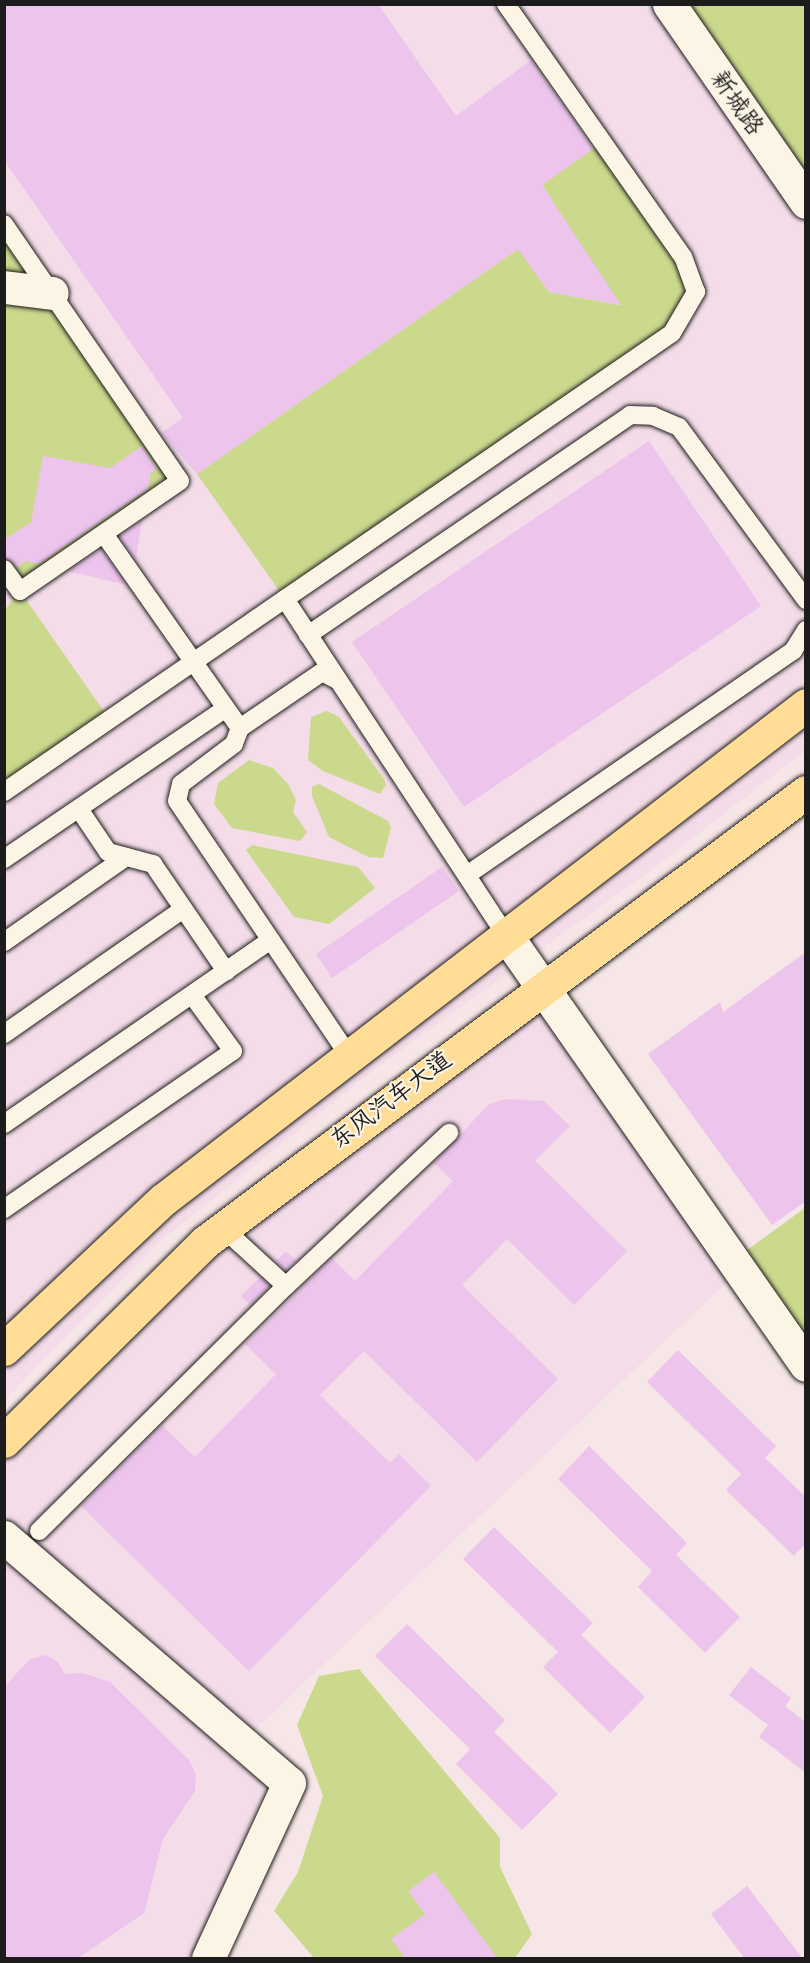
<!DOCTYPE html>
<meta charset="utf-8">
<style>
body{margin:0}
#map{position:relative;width:810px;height:1963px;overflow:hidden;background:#f7e6e7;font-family:Caveat,"LXGW WenKai TC",sans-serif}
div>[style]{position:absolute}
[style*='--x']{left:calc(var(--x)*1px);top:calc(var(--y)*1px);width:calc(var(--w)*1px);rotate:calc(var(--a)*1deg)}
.built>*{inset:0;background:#f4dce8}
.green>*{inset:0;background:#cbd98d}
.building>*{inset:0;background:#ecc4ec}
.roads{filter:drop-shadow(0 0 2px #1c1c1c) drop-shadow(0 0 2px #1c1c1c)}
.lane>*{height:18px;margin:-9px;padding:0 9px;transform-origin:9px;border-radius:9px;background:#fcf5e5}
.street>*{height:33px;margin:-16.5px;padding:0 16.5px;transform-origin:16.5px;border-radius:16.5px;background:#fcf5e5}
.primary>*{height:33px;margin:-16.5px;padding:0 16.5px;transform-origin:16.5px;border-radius:16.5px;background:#ffdd96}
span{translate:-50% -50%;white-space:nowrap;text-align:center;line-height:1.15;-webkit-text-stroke:4.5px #fcf5e5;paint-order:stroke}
.street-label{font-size:24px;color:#1c1c1c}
.frame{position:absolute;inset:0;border:6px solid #1c1c1c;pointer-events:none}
</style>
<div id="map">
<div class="built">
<i style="clip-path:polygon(5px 5px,805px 5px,805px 751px,658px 865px,375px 1069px,158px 1243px,5px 1400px)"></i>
<i style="clip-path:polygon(541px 989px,733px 1261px,805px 1208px,242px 1742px,270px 1777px,195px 1958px,5px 1958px,5px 1441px,205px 1242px)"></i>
</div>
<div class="green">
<i style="clip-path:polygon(669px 5px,805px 5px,805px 202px)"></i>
<i style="clip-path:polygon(602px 142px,696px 292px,672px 333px,285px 599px,197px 474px,518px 249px,549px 292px,620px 305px,542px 185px)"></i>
<i style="clip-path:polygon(4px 224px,180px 481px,20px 591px,110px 720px,5px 792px,5px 610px,19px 591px,4px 569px)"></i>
<i style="clip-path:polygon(327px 711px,339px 717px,384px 779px,386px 785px,380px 794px,323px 771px,308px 760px,311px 717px)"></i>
<i style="clip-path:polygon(249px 760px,273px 768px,288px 784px,296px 800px,293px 812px,307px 832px,300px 841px,232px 828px,214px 804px,218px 783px)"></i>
<i style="clip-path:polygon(319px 784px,388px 821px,391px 828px,383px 858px,368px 857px,329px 837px,312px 796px,312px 787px)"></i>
<i style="clip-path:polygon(252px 845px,358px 867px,375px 888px,329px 924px,294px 917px,246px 850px)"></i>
<i style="clip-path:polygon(805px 1208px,805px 1365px,732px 1261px)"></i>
<i style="clip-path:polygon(359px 1669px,500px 1838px,500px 1867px,532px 1934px,515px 1958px,314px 1958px,274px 1911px,298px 1872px,323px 1796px,297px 1725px,319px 1676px)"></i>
</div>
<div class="building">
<i style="clip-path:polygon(4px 4px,378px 4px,456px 116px,531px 60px,593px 149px,542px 185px,621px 305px,549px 292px,518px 249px,197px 474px,161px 433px,183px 418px,4px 160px)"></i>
<i style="clip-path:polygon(649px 441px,761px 606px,464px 807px,352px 642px)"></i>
<i style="clip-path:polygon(142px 446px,157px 468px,151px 473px,148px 489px,39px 564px,26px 561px,17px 567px,4px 558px,4px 540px,31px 522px,43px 456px,110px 468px)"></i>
<i style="clip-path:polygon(142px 521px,136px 559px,119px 536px)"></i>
<i style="clip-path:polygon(101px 549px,126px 585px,68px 571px)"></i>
<i style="clip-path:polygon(442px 867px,459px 891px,332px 978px,316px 954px)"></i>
<i style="clip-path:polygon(806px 952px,806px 1201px,772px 1225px,648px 1054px,720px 1002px,723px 1012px)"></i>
<i style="clip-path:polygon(505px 1099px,544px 1101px,570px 1126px,535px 1161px,627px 1251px,574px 1305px,507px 1239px,462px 1285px,558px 1379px,477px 1462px,364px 1351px,320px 1395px,390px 1463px,399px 1454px,431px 1486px,249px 1671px,81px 1506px,162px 1425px,195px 1457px,276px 1374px,245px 1344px,332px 1258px,355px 1281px,453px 1181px,434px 1163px,488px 1105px)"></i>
<i style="clip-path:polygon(286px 1251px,296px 1261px,286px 1271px,276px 1261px)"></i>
<i style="clip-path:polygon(260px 1277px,270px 1286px,251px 1305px,241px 1296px)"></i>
<i style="clip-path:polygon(678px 1350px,776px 1446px,765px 1458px,806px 1497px,806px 1543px,794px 1556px,726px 1490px,741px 1474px,647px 1382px)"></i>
<i style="clip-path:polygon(589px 1446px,687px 1543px,676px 1555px,740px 1617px,705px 1653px,638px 1587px,652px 1571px,558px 1479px)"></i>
<i style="clip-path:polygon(494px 1527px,593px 1623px,581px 1635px,645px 1697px,610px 1733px,543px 1667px,558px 1652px,463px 1559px)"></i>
<i style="clip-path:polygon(407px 1624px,505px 1720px,494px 1732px,558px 1794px,522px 1830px,456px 1764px,470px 1749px,375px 1656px)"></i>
<i style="clip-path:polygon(46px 1655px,58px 1662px,65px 1674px,83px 1673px,110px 1682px,189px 1760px,196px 1775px,195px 1791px,163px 1839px,144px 1913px,77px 1959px,4px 1959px,4px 1687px,30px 1659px)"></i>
<i style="clip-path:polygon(751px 1667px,791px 1698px,785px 1706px,806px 1723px,806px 1773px,759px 1737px,768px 1725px,729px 1695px)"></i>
<i style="clip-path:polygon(434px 1872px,498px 1959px,406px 1959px,391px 1939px,425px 1914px,408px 1891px)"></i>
<i style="clip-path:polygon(747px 1886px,803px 1959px,745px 1959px,711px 1914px)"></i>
</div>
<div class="roads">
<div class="lane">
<i style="--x:4;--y:224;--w:311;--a:55.6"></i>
<i style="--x:180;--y:481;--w:194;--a:145.5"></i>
<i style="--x:20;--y:591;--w:27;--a:-126"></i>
<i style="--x:104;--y:534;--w:237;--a:55"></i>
<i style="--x:240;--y:728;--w:17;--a:111"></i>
<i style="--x:234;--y:744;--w:66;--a:143"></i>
<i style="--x:181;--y:784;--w:17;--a:103"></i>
<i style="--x:177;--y:801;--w:308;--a:56"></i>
<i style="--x:285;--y:599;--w:402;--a:56.7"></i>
<i style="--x:308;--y:635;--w:390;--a:-34.3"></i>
<i style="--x:630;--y:415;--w:23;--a:2"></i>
<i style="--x:653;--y:416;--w:28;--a:23"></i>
<i style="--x:679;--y:427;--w:215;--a:53.7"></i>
<i style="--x:240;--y:728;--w:99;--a:-34.3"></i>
<i style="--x:322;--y:672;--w:19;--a:28"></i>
<i style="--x:4;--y:792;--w:810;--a:-34.49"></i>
<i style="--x:672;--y:333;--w:48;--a:-59.7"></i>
<i style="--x:696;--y:292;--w:37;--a:-110"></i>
<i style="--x:683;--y:257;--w:309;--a:-125"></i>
<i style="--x:79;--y:809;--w:52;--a:56"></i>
<i style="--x:108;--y:852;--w:47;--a:14.9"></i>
<i style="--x:153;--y:864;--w:130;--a:55.7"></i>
<i style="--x:4;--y:859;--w:268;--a:-34.2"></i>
<i style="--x:467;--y:875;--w:396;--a:-34.5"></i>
<i style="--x:793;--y:651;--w:25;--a:-58"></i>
<i style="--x:4;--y:942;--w:149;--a:-34.9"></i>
<i style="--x:4;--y:1034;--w:218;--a:-34.9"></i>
<i style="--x:4;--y:1124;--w:324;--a:-34.6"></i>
<i style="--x:4;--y:1209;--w:278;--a:-34.6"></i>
<i style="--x:233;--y:1051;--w:69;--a:-126.2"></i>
<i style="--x:286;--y:1286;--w:224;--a:-43.2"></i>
<i style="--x:39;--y:1531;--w:348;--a:-44.8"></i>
<i style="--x:286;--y:1286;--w:86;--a:-137.4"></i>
</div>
<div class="street">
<i style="--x:669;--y:4;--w:241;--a:55.3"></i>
<i style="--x:4;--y:287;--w:48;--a:7.1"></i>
<i style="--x:506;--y:935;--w:524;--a:55.1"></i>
<i style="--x:4;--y:1537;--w:376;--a:40.8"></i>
<i style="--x:289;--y:1783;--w:193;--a:114.8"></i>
</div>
<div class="primary">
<i style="--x:4;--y:1349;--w:219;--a:-43.2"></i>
<i style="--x:164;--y:1199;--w:810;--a:-37.58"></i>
<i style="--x:4;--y:1441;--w:283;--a:-44.7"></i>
<i style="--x:205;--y:1242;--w:751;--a:-36.82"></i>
</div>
</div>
<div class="street-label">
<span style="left:737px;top:103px;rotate:55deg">新城路</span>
<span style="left:391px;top:1100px;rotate:-37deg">东风汽车大道</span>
</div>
<div class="frame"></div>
</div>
